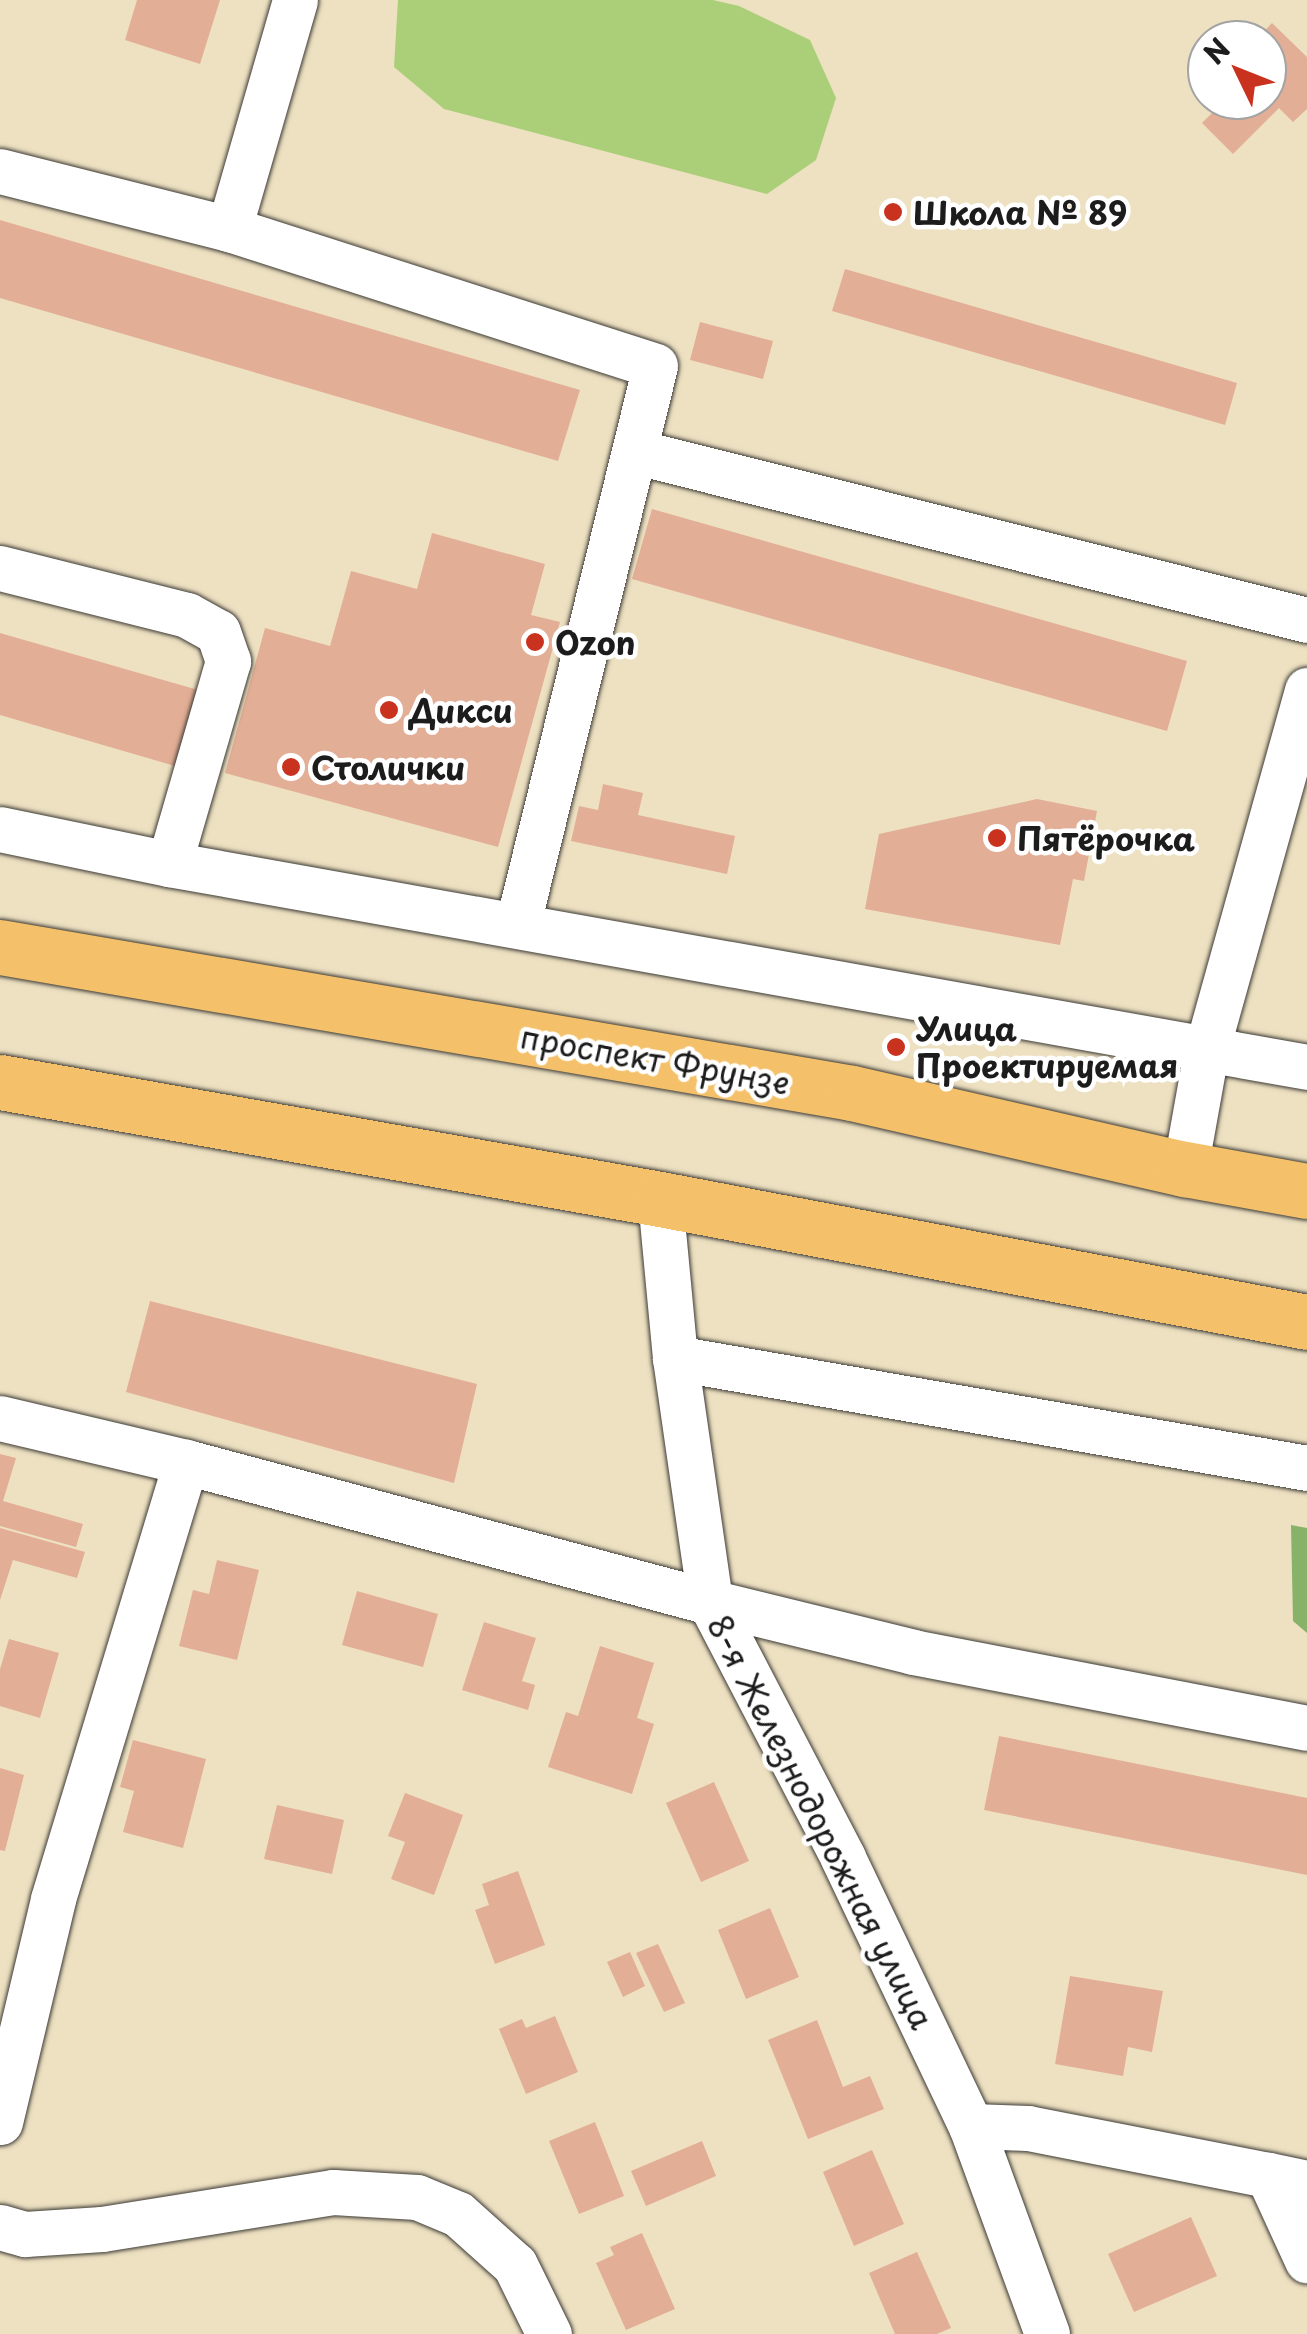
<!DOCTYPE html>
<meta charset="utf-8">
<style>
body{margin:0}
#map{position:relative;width:1307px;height:2334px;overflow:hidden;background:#eee1c2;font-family:"Playpen Sans",sans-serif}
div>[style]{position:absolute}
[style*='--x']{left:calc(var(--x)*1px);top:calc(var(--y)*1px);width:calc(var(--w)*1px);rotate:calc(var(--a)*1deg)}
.green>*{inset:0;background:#abcf78}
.forest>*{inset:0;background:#88b268}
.building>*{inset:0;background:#e3ae96}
.roads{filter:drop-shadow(0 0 2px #3c3a35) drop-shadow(0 0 2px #3c3a35)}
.minor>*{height:45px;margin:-22.5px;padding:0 22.5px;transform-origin:22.5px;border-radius:22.5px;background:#fff}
.major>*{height:55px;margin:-27.5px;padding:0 27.5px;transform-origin:27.5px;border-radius:27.5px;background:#f4c16a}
.dots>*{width:28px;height:28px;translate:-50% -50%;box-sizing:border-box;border:5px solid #fff;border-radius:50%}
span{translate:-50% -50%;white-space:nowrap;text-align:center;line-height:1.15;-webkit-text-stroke:9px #fff;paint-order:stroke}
.poi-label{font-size:32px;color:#1c1c1c;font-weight:700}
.left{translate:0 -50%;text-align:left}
.street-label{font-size:32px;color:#1c1c1c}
.north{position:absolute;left:1187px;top:20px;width:100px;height:100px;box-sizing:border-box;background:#fff;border:2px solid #a4a4a4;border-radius:50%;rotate:313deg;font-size:28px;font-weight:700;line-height:40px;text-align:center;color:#1c1c1c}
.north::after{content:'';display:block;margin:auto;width:35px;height:45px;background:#c8321e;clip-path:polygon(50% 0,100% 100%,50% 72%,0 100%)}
</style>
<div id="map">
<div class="green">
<i style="clip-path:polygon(398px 0,713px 0,739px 6px,810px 40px,836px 98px,816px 160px,767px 194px,444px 109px,394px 67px)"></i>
</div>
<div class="forest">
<i style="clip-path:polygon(1291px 1525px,1307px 1528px,1307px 1633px,1293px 1621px)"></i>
</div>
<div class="building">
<i style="clip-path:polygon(137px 0,220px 0,200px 64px,125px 40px)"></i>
<i style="clip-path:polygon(1272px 23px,1307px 57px,1307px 109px,1293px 122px,1279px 108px,1233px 154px,1202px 123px,1225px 100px,1267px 100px,1267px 40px,1256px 40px)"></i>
<i style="clip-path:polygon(0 220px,580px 390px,558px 461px,0 298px)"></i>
<i style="clip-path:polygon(845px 269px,1237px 383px,1225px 425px,832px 311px)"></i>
<i style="clip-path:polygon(700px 322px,773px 341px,763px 379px,690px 360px)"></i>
<i style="clip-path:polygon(652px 509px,1187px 661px,1167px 731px,632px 579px)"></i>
<i style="clip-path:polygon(432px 533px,545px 564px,531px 615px,560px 622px,498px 847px,225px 773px,265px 628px,330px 646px,351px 571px,417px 589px)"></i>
<i style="clip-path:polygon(0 633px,198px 690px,175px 766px,0 715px)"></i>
<i style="clip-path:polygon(603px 784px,643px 793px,638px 815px,735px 836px,727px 874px,571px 841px,579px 806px,598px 810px)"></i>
<i style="clip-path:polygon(1037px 799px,1097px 811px,1084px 881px,1073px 879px,1060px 945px,865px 909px,879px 834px)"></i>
<i style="clip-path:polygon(150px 1301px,477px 1384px,454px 1483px,126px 1392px)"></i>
<i style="clip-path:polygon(0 1454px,16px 1458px,3px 1501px,83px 1524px,76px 1547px,0 1526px)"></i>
<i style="clip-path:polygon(0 1528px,85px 1552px,77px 1578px,13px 1560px,0 1600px)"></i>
<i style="clip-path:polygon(217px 1560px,259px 1570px,237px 1660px,179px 1646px,193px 1590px,209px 1594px)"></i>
<i style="clip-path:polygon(357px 1591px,438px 1614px,423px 1667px,342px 1645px)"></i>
<i style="clip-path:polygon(484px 1622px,536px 1638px,522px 1681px,535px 1685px,528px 1710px,462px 1690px)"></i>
<i style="clip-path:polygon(9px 1639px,59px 1653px,40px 1718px,0 1706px,0 1669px)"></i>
<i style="clip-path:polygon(600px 1646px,654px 1663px,637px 1718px,654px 1724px,632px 1794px,548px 1767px,566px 1712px,578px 1716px)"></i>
<i style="clip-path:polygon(999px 1736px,1307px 1798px,1307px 1875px,984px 1810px)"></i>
<i style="clip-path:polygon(133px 1740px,206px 1759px,183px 1848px,123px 1832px,134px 1791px,120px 1787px)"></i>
<i style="clip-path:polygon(0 1768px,24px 1775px,5px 1851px,0 1850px)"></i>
<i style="clip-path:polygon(714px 1782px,749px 1861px,701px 1882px,666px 1803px)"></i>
<i style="clip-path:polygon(405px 1793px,463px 1815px,434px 1895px,391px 1879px,405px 1842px,388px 1836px)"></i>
<i style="clip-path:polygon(277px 1805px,344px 1820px,332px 1874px,264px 1859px)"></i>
<i style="clip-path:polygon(518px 1871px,545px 1945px,495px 1964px,475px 1910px,489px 1905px,482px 1884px)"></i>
<i style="clip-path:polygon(770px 1908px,799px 1977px,746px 1999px,718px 1930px)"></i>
<i style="clip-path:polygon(658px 1944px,685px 2003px,664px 2012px,636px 1953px)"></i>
<i style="clip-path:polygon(630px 1952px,645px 1986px,623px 1997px,607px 1962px)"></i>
<i style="clip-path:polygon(1070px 1976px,1163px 1991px,1152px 2052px,1128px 2047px,1123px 2076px,1055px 2064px)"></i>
<i style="clip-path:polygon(555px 2016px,578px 2072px,526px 2094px,499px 2029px,522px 2019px,526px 2028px)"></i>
<i style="clip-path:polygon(817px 2020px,843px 2087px,870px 2076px,884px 2109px,808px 2139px,768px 2040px)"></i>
<i style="clip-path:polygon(595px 2122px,624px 2196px,579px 2214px,549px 2141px)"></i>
<i style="clip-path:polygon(702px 2141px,716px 2176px,646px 2206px,631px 2171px)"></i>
<i style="clip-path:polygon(872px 2150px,904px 2224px,854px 2246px,823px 2172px)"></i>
<i style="clip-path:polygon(1191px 2217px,1217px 2276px,1134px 2312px,1108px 2254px)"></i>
<i style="clip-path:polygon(642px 2233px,675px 2309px,626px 2330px,596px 2263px,614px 2255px,610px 2247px)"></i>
<i style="clip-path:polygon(917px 2252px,951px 2328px,937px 2334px,895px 2334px,869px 2273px)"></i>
</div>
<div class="roads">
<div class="minor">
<i style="--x:0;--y:171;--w:236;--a:14.2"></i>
<i style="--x:229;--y:229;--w:447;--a:17.8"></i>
<i style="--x:655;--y:366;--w:574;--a:103.82"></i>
<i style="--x:229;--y:229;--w:238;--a:-73.9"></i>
<i style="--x:637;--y:452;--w:691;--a:14.08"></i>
<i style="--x:0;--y:568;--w:193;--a:14.1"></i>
<i style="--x:187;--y:615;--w:35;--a:29"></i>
<i style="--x:218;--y:632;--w:31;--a:71"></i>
<i style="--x:228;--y:661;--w:211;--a:106.2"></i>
<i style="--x:0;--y:829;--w:173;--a:11.7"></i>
<i style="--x:169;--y:864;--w:1156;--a:10.11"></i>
<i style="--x:1185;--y:1169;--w:119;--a:-79.8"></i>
<i style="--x:1206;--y:1052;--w:376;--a:-74.4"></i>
<i style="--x:660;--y:1199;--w:160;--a:84.6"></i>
<i style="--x:675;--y:1358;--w:246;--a:81.8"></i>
<i style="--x:710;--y:1602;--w:209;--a:13.8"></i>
<i style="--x:913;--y:1652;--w:401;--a:10.9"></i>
<i style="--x:675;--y:1358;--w:642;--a:9.87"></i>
<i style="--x:0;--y:1418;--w:191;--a:13.3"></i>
<i style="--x:186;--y:1462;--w:542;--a:14.96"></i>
<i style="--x:710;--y:1602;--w:288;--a:62.5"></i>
<i style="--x:843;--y:1858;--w:297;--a:64.5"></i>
<i style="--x:971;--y:2126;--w:221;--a:69.9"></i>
<i style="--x:0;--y:2122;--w:229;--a:-76.6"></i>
<i style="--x:53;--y:1899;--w:457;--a:-73.1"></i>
<i style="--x:971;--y:2126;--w:57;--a:2"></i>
<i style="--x:1028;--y:2128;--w:245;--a:11.1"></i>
<i style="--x:1307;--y:2183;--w:40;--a:-168"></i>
<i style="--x:1268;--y:2175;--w:94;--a:65.4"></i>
<i style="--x:0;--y:2227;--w:26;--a:16"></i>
<i style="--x:25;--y:2234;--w:77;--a:-3.7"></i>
<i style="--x:102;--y:2229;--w:234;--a:-9.1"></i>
<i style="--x:333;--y:2192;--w:84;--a:3.4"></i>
<i style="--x:417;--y:2197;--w:44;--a:22.5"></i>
<i style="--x:458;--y:2214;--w:76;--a:41.8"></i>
<i style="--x:515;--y:2265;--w:77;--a:63.8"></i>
</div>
<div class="major">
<i style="--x:0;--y:947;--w:864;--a:9.72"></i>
<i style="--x:852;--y:1093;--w:342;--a:12.9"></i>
<i style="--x:1185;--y:1169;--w:124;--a:10.2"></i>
<i style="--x:0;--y:1082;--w:670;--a:10.05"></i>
<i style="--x:660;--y:1199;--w:659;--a:10.76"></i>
</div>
</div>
<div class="dots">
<i style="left:893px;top:212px;background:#c8321e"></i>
<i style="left:535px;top:642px;background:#c8321e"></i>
<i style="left:389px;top:710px;background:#c8321e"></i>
<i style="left:291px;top:767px;background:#c8321e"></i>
<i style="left:997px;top:838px;background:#c8321e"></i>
<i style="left:896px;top:1047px;background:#c8321e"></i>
</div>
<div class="poi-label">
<span class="left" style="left:913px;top:212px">Школа № 89</span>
<span class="left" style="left:555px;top:642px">Ozon</span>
<span class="left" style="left:409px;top:710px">Дикси</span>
<span class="left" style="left:311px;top:767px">Столички</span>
<span class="left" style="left:1017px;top:838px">Пятёрочка</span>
<span class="left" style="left:916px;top:1047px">Улица<br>Проектируемая</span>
</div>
<div class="street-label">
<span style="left:655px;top:1059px;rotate:10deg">проспект Фрунзе</span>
<span style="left:821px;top:1822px;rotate:63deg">8-я Железнодорожная улица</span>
</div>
<div class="north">N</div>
</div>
